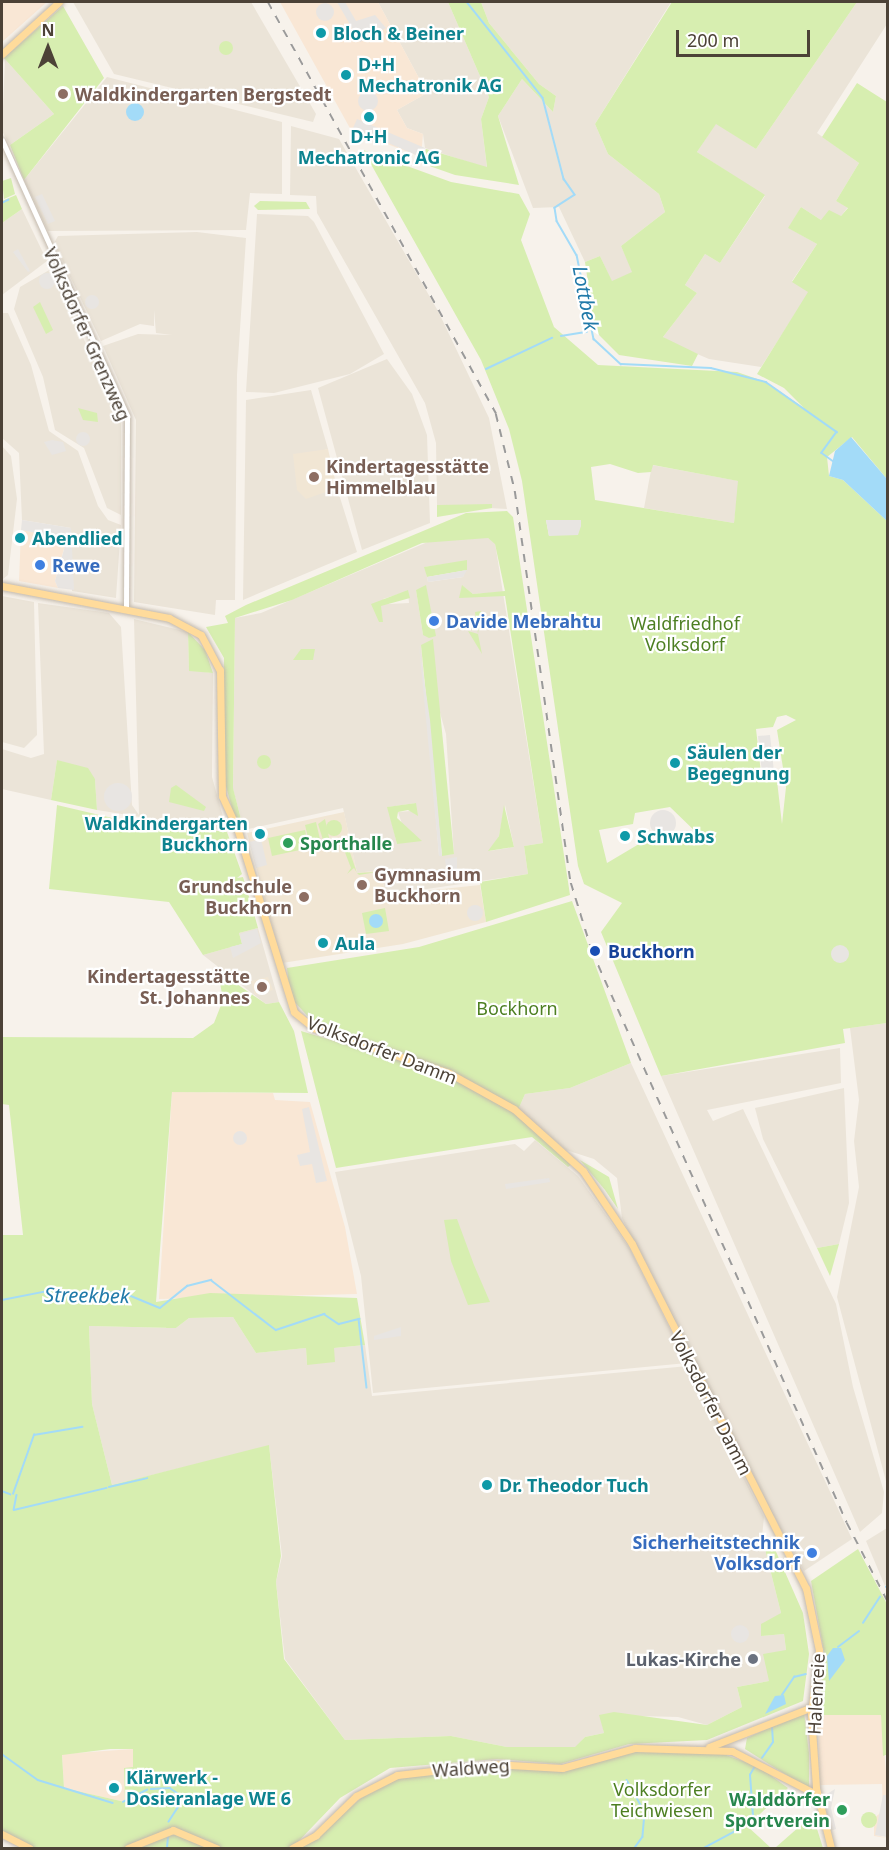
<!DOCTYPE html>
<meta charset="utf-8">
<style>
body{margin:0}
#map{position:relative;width:889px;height:1850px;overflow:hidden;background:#f7f2eb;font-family:"Noto Sans",sans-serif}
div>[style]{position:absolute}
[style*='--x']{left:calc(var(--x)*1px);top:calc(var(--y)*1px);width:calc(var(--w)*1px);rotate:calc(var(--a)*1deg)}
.residential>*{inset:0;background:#ebe4d8}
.commercial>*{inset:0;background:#f9e7d5}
.education>*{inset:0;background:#f1e6d4}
.green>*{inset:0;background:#d7eeb0}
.round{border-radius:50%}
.parking>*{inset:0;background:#e8e5e2}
.water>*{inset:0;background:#a3dbf8}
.stream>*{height:1.5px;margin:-0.75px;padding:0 0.75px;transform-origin:0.75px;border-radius:0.75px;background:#a3dbf8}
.roads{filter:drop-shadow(0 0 2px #c3b9ac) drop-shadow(0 0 2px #c3b9ac)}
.minor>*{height:5px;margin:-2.5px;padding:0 2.5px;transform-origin:2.5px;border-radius:2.5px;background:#fff}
.major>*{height:7px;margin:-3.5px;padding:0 3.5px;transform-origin:3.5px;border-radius:3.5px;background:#ffdb9b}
.rail>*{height:1.5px;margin-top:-0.75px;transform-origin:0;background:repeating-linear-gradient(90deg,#9a9a9a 0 8px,transparent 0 16px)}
.dots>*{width:16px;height:16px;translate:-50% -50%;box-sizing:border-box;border:3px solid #fff;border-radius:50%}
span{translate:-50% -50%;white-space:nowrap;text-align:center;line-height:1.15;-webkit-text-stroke:4.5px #fff;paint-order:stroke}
.culture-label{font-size:18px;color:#0d838f;font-weight:700}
.left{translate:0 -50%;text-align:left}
.right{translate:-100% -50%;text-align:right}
.education-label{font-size:18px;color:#785e54;font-weight:700}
.street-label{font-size:18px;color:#4c4237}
.shop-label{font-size:18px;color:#366cbe;font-weight:700}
.park-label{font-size:18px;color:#4d7f22}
.leisure-label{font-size:18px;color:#27864d;font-weight:700}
.transit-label{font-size:18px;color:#164399;font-weight:700}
.worship-label{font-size:18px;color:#5b616d;font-weight:700}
.water-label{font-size:20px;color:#217aa9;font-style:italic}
.frame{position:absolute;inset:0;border:3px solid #4c4237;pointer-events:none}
.north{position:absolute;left:18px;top:18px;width:60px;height:60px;-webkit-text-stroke:4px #fff;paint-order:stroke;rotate:0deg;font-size:16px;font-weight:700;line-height:24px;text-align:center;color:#4c4237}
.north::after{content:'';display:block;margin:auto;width:21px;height:27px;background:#4c4237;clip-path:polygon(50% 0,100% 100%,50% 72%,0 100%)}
.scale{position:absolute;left:676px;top:30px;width:134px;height:27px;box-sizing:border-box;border:3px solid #4c4237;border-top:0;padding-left:8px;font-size:18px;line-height:21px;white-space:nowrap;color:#4c4237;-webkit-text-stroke:4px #fff;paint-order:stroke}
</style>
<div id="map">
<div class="residential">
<i style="clip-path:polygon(73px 2px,251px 2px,316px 114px,313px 122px,114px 74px)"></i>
<i style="clip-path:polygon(378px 2px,448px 2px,489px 97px,481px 119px,487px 168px,425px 148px,423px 134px,407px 128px,397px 110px,427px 93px)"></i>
<i style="clip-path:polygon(481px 2px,671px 2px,595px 124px,608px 154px,659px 194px,665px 212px,621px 246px,633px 272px,612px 282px,600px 256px,585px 262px,559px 207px,533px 208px,498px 116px,522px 79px,553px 112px,556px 96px,539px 84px,489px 23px)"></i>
<i style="clip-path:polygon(857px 2px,887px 2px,887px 24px,817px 133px,859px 163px,836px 201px,848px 207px,841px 216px,821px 220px,801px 207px,789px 228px,817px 244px,792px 281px,809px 292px,761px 367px,709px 359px,674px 344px,663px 337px,697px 293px,685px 285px,705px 254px,720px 263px,765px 196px,697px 152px,716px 123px,756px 149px)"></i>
<i style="clip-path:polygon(5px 59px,54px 114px,10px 145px,2px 131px)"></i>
<i style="clip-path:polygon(107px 77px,282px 122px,282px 194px,250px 193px,246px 230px,48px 231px,24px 180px)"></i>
<i style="clip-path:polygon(291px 126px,339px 139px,438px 311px,489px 418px,507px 509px,437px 505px,436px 443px,425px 403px,317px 213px,316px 196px,290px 195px)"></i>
<i style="clip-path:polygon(22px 209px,47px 261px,2px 295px,2px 223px)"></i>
<i style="clip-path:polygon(257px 214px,308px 216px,314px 222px,384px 354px,350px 374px,274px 393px,246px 392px)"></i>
<i style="clip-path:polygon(197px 232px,246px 238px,237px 375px,235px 600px,216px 600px,215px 615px,134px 602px,136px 420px,103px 346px,138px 334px,172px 335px,156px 333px,154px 310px,154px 326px,140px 324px,101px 341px,54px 243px,58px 236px)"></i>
<i style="clip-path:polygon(51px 269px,121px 419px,121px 515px,107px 508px,84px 448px,55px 430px,43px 377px,14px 309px,20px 287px)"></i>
<i style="clip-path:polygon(2px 313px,8px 313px,31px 365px,49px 431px,78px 451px,98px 506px,108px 520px,121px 525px,116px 598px,72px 591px,71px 528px,22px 520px,19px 453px,2px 438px)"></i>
<i style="clip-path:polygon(387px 359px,412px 394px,427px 435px,430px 523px,362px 550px,318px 388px)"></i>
<i style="clip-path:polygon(311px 390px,328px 449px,309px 455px,318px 493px,337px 488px,357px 552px,243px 600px,246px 400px)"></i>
<i style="clip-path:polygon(2px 446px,11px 456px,17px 499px,8px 575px,3px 579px)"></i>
<i style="clip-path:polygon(652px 465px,739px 481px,734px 523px,644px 508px)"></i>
<i style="clip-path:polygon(evenodd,437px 538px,488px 538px,495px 543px,543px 843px,524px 846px,528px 874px,386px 895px,380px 870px,357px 873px,343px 808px,244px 830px,233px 789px,235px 618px,261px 613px,437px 538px,467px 561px,463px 577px,428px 582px,425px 567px,467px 561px,437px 538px,463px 586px,473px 594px,503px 592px,461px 597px,463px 586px,437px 538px,424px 589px,433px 634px,423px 635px,416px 590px,424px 589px,437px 538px,408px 591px,409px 603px,389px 604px,383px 599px,408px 591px,437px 538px,421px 645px,446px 734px,454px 854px,439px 855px,421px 645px,437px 538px,416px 803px,410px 811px,398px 812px,403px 827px,397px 844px,388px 807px,416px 803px,437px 538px,505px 805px,514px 847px,489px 851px,499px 836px,505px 805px)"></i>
<i style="clip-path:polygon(2px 596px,34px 602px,37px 735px,24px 748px,2px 742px)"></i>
<i style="clip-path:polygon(38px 603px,109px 613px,121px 627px,132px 805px,139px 815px,134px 619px,188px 632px,189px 670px,213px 673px,212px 777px,227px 831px,97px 810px,95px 779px,57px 760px,51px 800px,2px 789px,2px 749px,31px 758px,44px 754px)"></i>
<i style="clip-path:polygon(258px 928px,279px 1002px,266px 1004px,203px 955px,242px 944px,239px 933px)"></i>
<i style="clip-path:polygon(887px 1023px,887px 1485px,837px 1297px,859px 1187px,854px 1141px,859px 1100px,850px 1028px)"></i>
<i style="clip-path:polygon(840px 1048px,841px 1083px,707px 1110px,713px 1121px,743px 1109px,836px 1304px,853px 1387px,884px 1492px,882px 1513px,860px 1532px,661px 1076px)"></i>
<i style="clip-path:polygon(631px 1063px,852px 1539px,804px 1571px,733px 1443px,622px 1218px,617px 1178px,594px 1159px,566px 1150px,518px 1110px,525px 1094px,570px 1088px)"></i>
<i style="clip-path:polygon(844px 1088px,849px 1203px,839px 1244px,817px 1248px,763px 1139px,755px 1108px)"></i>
<i style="clip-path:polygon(535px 1140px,578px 1176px,630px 1249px,687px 1363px,373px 1393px,361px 1276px,335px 1172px,515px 1144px,524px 1151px)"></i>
<i style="clip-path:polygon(233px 1317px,256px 1353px,306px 1348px,307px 1365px,334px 1348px,365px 1345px,372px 1396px,688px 1366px,764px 1517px,762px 1537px,781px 1613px,761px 1636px,784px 1634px,786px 1650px,769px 1681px,737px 1687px,742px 1707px,707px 1725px,678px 1717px,600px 1715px,604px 1733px,585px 1737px,576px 1747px,507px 1747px,451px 1736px,345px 1740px,285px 1659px,276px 1582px,282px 1556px,269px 1446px,112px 1485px,92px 1404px,89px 1326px,176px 1328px,189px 1318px)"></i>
<i style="clip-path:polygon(887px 1528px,888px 1581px,885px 1586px,866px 1541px)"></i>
</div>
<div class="commercial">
<i style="clip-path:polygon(2px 2px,47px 2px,2px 42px)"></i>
<i style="clip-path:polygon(280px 2px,378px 2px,427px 93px,397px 110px,407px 128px,423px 134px,421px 157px,351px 130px)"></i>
<i style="clip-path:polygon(21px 530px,67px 538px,55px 581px,58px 588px,19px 581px)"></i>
<i style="clip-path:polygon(172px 1092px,273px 1093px,275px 1100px,310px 1102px,345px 1227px,357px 1294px,159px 1299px)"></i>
<i style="clip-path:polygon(881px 1714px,888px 1795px,876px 1835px,887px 1838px,874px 1836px,874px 1818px,883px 1811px,882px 1784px,820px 1785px,818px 1715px)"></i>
<i style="clip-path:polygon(133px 1749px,133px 1768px,124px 1768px,125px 1802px,64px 1788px,62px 1754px)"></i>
</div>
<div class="education">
<i style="clip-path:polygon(328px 449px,337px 488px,306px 499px,297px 490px,293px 454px)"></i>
<i style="clip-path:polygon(344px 812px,357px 873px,380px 870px,386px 895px,480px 885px,486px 922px,403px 944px,282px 963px,247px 833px)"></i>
<i style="clip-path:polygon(268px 977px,273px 990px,255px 995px,251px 981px)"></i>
</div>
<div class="green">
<i style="clip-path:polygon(448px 2px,481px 2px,489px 23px,539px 84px,556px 96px,553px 112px,522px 79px,498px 116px,519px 185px,455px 175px,421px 163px,426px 149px,487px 167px,481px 119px,489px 97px)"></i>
<i style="clip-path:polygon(672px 2px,857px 2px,756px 149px,716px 124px,697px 152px,765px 195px,720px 263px,705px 254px,685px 285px,697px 293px,663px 337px,698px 354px,692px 366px,619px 355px,595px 331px,585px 262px,600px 256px,612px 281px,632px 272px,621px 246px,665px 212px,659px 194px,608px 154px,595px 124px)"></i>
<i style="clip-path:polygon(63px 6px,104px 78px,24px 180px,10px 145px,54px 114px,4px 58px)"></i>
<i class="round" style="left:219px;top:41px;width:14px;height:14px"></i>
<i style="clip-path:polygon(evenodd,857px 83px,887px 102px,887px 479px,852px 437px,827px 457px,829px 476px,843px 480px,887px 521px,887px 1023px,843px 1029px,845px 1043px,661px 1076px,601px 932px,622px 903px,584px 884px,578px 866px,522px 481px,509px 429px,481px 360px,363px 150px,451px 182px,519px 194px,530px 214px,521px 240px,554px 327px,598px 365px,737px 372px,766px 382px,804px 408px,784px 388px,757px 374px,808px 292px,792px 282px,817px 244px,788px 228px,801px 207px,821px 220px,829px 210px,841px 216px,848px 208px,836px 201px,859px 163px,822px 137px,857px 83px,610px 464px,638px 473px,651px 472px,653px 465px,738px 481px,734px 523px,595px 500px,591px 467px,610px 464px,857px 83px,546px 520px,581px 520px,581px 526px,549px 536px,546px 520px,857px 83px,786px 715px,796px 720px,777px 730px,786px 787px,782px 824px,776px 772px,761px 773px,756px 729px,773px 727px,777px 717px,786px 715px,857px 83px,670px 807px,699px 835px,639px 844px,607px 863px,599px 830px,633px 824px,635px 813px,670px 807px)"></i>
<i style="clip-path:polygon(11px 178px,15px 194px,4px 199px,2px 181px)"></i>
<i style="clip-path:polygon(16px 195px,22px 209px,2px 223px,2px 201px)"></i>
<i style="clip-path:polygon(260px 201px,306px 202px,310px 209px,258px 210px,254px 206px)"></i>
<i style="clip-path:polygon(40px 302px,53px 330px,46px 334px,33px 307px)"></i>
<i style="clip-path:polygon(78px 408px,97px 413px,98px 422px,83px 420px)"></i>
<i style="clip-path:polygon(492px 504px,492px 508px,437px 517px,437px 505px)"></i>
<i style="clip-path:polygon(507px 511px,513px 517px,570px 895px,486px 922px,480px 882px,528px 874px,524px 846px,543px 843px,505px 596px,459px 598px,462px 585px,473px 594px,505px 591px,495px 544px,488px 538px,422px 543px,292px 600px,235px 618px,233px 788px,243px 827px,237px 827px,223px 775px,224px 658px,206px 627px,228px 623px,225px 616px,246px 605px,466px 513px)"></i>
<i style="clip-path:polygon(467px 560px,467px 570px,427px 577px,424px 567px)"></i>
<i style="clip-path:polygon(426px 585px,436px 636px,429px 638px,423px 635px,416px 590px)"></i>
<i style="clip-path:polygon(408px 590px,410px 598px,381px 606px,383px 622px,379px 622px,371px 604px)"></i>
<i style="clip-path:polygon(481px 611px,478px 634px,482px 654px,468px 631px,478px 634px,475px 612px)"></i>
<i style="clip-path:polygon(188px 632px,205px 650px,213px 673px,189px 671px)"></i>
<i style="clip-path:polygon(433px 639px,454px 854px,442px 856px,421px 645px)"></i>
<i style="clip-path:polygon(301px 649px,315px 649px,313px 660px,293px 660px)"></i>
<i class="round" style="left:257px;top:755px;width:14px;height:14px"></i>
<i style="clip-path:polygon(57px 760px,88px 768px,95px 779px,97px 810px,51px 800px)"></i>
<i style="clip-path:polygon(176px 785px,206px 807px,204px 811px,169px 802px,171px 788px)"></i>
<i style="clip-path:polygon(416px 803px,418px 816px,408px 810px,398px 812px,397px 818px,422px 841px,397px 844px,387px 807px)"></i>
<i style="clip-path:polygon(57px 805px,125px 821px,227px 832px,242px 874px,237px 878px,243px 877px,250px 900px,245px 905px,251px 903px,258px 928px,239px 933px,242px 944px,203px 955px,169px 902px,49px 889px)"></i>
<i style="clip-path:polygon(504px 805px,514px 847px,488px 851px,499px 836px)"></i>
<i style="clip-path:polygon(325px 819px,330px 842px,324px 843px,318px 824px)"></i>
<i class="round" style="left:326px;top:820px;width:16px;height:16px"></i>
<i style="clip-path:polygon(316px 822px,322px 848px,311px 850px,305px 825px)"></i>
<i style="clip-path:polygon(305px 830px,309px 848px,272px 856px,268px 838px)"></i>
<i style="clip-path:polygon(346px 841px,357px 873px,377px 872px,359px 875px,357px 873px,354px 868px,347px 874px,351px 868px,341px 842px)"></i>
<i style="clip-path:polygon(572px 901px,631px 1063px,570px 1088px,525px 1094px,518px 1110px,447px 1070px,314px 1023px,290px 997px,287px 968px,419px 947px)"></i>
<i style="clip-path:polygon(385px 908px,389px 931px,366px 934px,362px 913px)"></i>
<i style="clip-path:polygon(evenodd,218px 971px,266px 1004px,279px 1002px,294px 1031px,308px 1093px,172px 1092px,156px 1302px,210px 1293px,357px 1298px,365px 1345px,334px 1348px,335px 1362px,307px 1365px,306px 1348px,256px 1353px,233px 1317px,189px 1318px,176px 1328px,89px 1326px,92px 1404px,112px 1485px,269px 1445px,281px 1556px,276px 1582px,284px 1659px,345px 1740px,451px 1736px,507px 1747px,575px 1747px,585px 1737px,604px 1733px,599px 1715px,614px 1712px,707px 1725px,742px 1707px,737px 1687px,769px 1681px,763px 1654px,786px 1650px,784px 1634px,761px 1636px,761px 1624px,781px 1613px,762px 1537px,770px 1538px,803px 1613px,809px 1654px,803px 1701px,707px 1740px,629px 1744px,560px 1764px,497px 1759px,390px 1768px,340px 1798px,292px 1848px,216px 1848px,178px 1830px,128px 1848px,30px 1848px,2px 1834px,2px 1235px,23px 1235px,9px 1105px,2px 1104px,2px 1037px,193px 1038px,214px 1023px,223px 1000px,218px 971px,110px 1749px,133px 1749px,133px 1767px,124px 1768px,125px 1802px,64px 1788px,62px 1755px,110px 1749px)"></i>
<i style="clip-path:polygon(301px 1031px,444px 1074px,506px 1107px,573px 1163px,568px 1167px,532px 1137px,336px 1168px)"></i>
<i style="clip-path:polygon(580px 1160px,609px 1177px,618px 1209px,605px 1190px)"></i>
<i style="clip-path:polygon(457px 1219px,474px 1265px,490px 1302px,468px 1305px,451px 1261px,444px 1220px)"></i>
<i style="clip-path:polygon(839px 1244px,830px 1276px,817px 1248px)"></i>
<i style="clip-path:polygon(858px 1549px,887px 1604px,888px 1754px,883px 1756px,881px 1715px,818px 1715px,825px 1658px,811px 1581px)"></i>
<i style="clip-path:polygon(804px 1712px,809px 1753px,809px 1789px,745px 1749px,747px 1738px)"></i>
<i style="clip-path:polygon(715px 1751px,759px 1767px,788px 1788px,747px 1826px,771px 1848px,301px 1848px,371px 1790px,403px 1777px,498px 1767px,564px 1772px,618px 1752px)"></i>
<i class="round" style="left:861px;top:1812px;width:16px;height:16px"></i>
<i style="clip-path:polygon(813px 1816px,823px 1848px,775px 1848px,808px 1819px)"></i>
<i style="clip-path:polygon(172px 1834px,186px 1836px,211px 1848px,138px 1848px)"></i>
</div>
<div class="parking">
<i style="clip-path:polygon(337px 2px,345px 2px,356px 21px,375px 15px,386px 28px,360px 42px)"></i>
<i class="round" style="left:316px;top:3px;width:18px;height:18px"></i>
<i class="round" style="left:358px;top:91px;width:20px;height:20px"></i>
<i style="clip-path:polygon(357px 119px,425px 148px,421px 157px,353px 128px)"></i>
<i style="clip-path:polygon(42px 194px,55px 221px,48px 224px,35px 197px)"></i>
<i style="clip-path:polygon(18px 249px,30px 271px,28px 272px,13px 252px)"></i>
<i class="round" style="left:39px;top:273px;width:16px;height:16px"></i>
<i class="round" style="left:85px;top:295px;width:14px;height:14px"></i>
<i class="round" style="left:76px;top:432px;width:14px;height:14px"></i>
<i style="clip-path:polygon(52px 440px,63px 442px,66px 451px,52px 455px,44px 442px)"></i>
<i style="clip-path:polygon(22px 520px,71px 528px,74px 590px,58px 588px,55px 581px,67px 539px,21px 530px)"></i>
<i style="clip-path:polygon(546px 520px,581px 520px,581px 526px,578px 535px,549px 536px)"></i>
<i style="clip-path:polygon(467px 570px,463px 577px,428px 582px,427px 577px)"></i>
<i style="clip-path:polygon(419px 645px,430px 720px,442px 856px,439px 856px)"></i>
<i style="clip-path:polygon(770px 735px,774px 772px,762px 773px,758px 736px)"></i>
<i class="round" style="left:104px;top:783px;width:28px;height:28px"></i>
<i class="round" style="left:650px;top:810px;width:26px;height:26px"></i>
<i style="clip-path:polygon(261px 839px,267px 865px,256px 868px,249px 842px)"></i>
<i style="clip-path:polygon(457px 857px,457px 883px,448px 884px,445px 859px)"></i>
<i class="round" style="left:467px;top:905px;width:16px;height:16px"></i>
<i style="clip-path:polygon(257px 929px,261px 943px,233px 958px,230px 947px,242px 944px,240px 934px)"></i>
<i class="round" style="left:831px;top:945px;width:18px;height:18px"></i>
<i style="clip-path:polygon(309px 1107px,327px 1181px,316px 1183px,312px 1164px,300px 1166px,297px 1155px,310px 1152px,302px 1109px)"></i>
<i class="round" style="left:233px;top:1131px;width:14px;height:14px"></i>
<i style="clip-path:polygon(549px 1178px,550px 1182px,506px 1189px,505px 1184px)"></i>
<i style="clip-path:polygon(401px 1327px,401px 1336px,374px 1340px,374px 1336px)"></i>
<i class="round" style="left:731px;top:1625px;width:18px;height:18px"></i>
<i style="clip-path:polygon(835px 1789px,831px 1808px,836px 1829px,830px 1831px,824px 1796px)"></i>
<i style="clip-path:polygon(883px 1795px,887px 1795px,887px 1837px,875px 1835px)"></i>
</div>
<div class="water">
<i class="round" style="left:126px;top:103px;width:18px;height:18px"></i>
<i style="clip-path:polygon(851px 437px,887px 479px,887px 521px,843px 480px,829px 476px,835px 451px)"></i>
<i class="round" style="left:369px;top:914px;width:14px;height:14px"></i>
<i style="clip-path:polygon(833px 1648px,841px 1648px,845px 1660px,829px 1681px,827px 1656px)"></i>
<i style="clip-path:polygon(775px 1696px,784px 1695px,786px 1704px,765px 1714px)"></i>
</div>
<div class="stream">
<i style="--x:467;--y:2;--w:122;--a:51.6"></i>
<i style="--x:543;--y:98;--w:84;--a:75.5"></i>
<i style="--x:564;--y:179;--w:19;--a:55"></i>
<i style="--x:575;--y:195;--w:24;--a:147"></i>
<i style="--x:555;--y:208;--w:13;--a:81"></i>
<i style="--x:557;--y:221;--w:39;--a:60"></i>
<i style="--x:577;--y:255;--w:86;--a:78.6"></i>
<i style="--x:594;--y:339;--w:37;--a:43"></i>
<i style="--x:621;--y:364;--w:90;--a:2.5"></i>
<i style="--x:711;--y:368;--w:57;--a:14.3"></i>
<i style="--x:766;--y:382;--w:87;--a:35.2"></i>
<i style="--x:837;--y:432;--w:26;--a:126"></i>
<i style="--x:822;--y:453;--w:14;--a:36"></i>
<i style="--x:2;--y:203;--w:7;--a:-27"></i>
<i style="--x:561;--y:336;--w:26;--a:-9"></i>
<i style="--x:486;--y:369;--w:73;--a:-25.2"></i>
<i style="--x:2;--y:1300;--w:52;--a:-11.1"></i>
<i style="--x:53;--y:1290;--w:36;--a:9"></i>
<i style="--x:89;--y:1296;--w:30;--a:-9"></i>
<i style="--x:119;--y:1291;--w:44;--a:22.5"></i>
<i style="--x:160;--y:1308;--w:35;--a:-39"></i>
<i style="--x:187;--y:1286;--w:25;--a:-14"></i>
<i style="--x:211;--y:1280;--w:82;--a:37.6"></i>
<i style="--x:276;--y:1330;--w:51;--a:-18.4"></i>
<i style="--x:324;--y:1314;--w:18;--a:34"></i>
<i style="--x:339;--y:1324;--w:21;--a:-14"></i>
<i style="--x:359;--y:1319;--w:69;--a:83.4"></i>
<i style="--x:109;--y:1487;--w:39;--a:-13"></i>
<i style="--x:2;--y:1491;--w:9;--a:21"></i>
<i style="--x:13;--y:1494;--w:63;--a:-70.4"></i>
<i style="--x:34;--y:1435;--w:49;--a:-9.5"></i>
<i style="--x:17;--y:1495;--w:15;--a:101"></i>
<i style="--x:14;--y:1510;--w:95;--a:-13.4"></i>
<i style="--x:886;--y:1587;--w:3;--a:-45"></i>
<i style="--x:863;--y:1623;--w:31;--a:-57"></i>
<i style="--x:838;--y:1647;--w:26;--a:-37"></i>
<i style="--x:782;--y:1695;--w:22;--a:-56"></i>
<i style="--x:794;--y:1677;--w:12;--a:-14"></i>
<i style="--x:2;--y:1754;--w:44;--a:35.8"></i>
<i style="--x:38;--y:1780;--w:78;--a:17"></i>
<i style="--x:762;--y:1758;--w:19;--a:-55"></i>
<i style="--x:773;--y:1742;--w:15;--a:-94"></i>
<i style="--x:627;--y:1780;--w:38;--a:61"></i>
<i style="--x:645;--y:1813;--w:24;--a:95"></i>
<i style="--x:643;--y:1837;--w:14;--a:126"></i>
<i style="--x:151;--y:1789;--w:19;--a:-3"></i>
<i style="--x:170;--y:1788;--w:12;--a:35"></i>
<i style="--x:180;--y:1795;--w:10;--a:90"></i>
<i style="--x:180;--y:1805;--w:20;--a:123"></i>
<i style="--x:123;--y:1802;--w:27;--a:-27"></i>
<i style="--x:745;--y:1825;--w:12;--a:-48"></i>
<i style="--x:753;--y:1816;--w:41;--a:-94.2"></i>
<i style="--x:750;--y:1775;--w:10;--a:-61"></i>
<i style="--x:167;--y:1848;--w:12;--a:-85"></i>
<i style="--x:704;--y:1848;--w:44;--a:-28.3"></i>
</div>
<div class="roads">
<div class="minor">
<i style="--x:2;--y:140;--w:303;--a:65.6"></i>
<i style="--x:127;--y:416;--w:193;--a:90.3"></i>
</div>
<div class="major">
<i style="--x:2;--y:54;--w:77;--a:-42.4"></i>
<i style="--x:2;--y:586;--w:170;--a:10.8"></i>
<i style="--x:169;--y:618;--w:36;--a:28"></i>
<i style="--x:201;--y:635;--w:40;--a:62"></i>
<i style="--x:220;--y:670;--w:126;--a:89.1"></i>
<i style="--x:222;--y:796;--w:38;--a:65"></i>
<i style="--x:238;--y:831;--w:189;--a:72.8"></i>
<i style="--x:294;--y:1012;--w:26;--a:39"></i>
<i style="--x:314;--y:1028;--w:142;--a:18.4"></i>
<i style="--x:449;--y:1073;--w:74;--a:29"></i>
<i style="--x:514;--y:1109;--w:93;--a:41.9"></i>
<i style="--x:583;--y:1171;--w:88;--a:56.1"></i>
<i style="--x:632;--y:1244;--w:386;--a:63.2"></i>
<i style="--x:806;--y:1588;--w:63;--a:78.2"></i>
<i style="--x:819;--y:1650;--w:64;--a:97.1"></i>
<i style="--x:811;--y:1714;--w:74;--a:86.1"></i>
<i style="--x:816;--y:1788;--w:62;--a:76"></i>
<i style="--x:709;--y:1747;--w:110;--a:-21.2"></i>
<i style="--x:2;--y:1834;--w:31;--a:27"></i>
<i style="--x:128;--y:1848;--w:48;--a:-21.8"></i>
<i style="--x:173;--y:1830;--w:47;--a:22.7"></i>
<i style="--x:292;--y:1848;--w:27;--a:-28"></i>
<i style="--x:316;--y:1835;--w:56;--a:-44.3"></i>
<i style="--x:356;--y:1796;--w:46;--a:-27.1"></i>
<i style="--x:397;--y:1775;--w:97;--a:-6.5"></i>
<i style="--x:493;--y:1764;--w:69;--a:3.3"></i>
<i style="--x:562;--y:1768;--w:76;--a:-15.3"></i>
<i style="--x:635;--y:1748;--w:97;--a:1.8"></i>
<i style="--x:732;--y:1751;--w:94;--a:27.1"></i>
</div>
</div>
<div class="rail">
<i style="--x:268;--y:2;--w:471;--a:61"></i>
<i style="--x:496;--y:414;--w:79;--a:76.1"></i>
<i style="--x:515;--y:491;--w:396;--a:81.9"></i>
<i style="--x:571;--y:883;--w:71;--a:72.8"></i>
<i style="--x:592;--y:951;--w:626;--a:65.97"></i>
<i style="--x:847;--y:1523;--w:89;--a:62.6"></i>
</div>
<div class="dots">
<i style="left:321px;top:33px;background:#0f9aa8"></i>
<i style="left:346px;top:75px;background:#0f9aa8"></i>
<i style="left:63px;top:94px;background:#8d6e63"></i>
<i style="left:369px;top:117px;background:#0f9aa8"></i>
<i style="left:314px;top:477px;background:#8d6e63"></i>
<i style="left:20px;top:538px;background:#0f9aa8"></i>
<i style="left:40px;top:565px;background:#3f7fe0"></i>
<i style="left:434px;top:621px;background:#3f7fe0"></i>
<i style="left:675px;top:763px;background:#0f9aa8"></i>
<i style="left:260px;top:834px;background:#0f9aa8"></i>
<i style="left:625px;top:836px;background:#0f9aa8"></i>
<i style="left:288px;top:843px;background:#2e9e5b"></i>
<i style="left:362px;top:885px;background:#8d6e63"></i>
<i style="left:304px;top:897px;background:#8d6e63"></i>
<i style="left:323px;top:943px;background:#0f9aa8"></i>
<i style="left:595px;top:951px;background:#1a4fb4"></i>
<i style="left:262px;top:987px;background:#8d6e63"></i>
<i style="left:487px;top:1485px;background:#0f9aa8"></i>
<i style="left:812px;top:1553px;background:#3f7fe0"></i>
<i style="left:753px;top:1659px;background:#6b7280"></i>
<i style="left:114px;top:1788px;background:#0f9aa8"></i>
<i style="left:842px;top:1810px;background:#2e9e5b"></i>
</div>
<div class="culture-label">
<span class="left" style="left:333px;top:33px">Bloch &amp; Beiner</span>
<span class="left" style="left:358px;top:75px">D+H<br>Mechatronik AG</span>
<span style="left:369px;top:147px">D+H<br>Mechatronic AG</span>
<span class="left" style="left:32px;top:538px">Abendlied</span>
<span class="left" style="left:687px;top:763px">Säulen der<br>Begegnung</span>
<span class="right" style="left:248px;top:834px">Waldkindergarten<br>Buckhorn</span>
<span class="left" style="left:637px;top:836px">Schwabs</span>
<span class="left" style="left:335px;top:943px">Aula</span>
<span class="left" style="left:499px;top:1485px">Dr. Theodor Tuch</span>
<span class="left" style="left:126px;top:1788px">Klärwerk -<br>Dosieranlage WE 6</span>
</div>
<div class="education-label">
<span class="left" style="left:75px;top:94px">Waldkindergarten Bergstedt</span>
<span class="left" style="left:326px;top:477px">Kindertagesstätte<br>Himmelblau</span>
<span class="left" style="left:374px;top:885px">Gymnasium<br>Buckhorn</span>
<span class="right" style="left:292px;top:897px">Grundschule<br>Buckhorn</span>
<span class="right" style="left:250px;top:987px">Kindertagesstätte<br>St. Johannes</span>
</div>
<div class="street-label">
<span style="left:87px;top:334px;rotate:66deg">Volksdorfer Grenzweg</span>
<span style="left:382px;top:1050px;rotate:21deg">Volksdorfer Damm</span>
<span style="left:711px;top:1403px;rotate:63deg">Volksdorfer Damm</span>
<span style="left:816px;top:1694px;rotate:-87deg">Halenreie</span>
<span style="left:471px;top:1768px;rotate:-4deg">Waldweg</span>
</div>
<div class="shop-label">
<span class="left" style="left:52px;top:565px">Rewe</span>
<span class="left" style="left:446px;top:621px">Davide Mebrahtu</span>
<span class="right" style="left:800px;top:1553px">Sicherheitstechnik<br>Volksdorf</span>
</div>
<div class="park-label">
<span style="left:685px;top:634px">Waldfriedhof<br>Volksdorf</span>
<span style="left:517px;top:1008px">Bockhorn</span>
<span style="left:662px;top:1800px">Volksdorfer<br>Teichwiesen</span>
</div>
<div class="leisure-label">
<span class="left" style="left:300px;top:843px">Sporthalle</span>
<span class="right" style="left:830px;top:1810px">Walddörfer<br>Sportverein</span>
</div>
<div class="transit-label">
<span class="left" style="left:608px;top:951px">Buckhorn</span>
</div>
<div class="worship-label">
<span class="right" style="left:741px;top:1659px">Lukas-Kirche</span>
</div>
<div class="water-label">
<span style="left:586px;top:298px;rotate:79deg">Lottbek</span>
<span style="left:87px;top:1295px;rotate:1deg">Streekbek</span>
</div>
<div class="frame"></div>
<div class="north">N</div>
<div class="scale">200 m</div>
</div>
